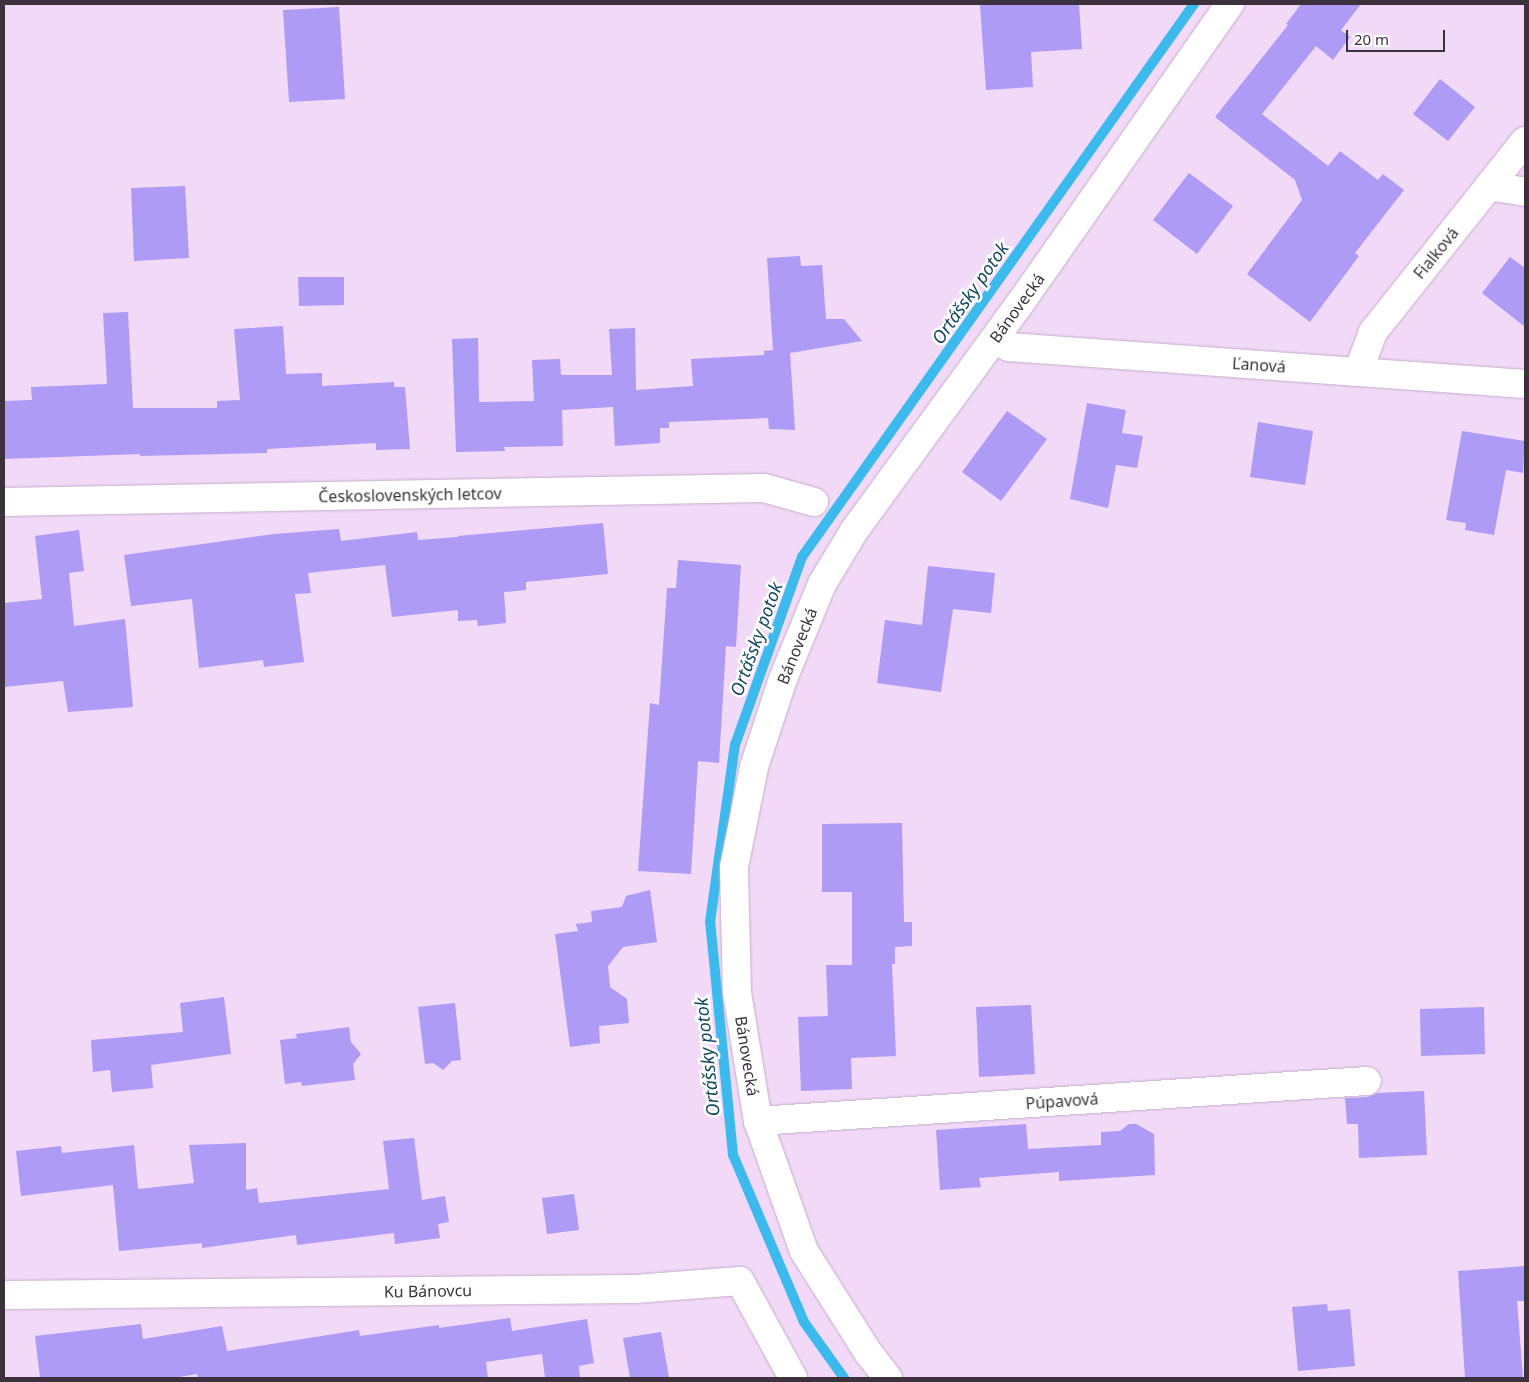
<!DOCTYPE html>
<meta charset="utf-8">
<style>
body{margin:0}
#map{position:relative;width:1529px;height:1382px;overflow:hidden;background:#f1d9f7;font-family:"Noto Sans",sans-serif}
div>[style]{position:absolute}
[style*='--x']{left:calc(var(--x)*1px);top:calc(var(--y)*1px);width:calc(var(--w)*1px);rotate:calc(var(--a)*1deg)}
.stream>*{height:10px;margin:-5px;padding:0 5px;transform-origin:5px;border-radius:5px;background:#3cbaee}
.building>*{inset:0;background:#ad9bf6}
.roads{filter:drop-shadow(0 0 1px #c5aecb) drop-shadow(0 0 1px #c5aecb)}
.street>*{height:28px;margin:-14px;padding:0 14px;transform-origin:14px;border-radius:14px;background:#fff}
span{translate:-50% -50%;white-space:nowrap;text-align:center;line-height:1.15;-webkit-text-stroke:5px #fff;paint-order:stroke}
.street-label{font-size:16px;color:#3b323d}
.water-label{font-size:18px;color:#15485d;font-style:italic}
.frame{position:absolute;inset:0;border:5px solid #3b323d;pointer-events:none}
.scale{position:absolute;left:1346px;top:30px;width:99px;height:22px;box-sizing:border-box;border:2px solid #3b323d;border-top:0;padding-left:6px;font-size:15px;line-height:18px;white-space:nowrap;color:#3b323d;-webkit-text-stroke:4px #fff;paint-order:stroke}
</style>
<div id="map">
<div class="stream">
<i style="--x:844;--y:1378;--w:69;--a:-125.5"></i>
<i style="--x:804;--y:1322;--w:181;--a:-113"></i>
<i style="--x:733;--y:1155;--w:234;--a:-95.6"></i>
<i style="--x:710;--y:922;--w:179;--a:-82"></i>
<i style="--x:735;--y:745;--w:200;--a:-70.4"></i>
<i style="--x:802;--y:557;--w:678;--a:-54.67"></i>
</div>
<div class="building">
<i style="clip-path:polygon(1006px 4px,1079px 4px,1082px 49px,1031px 52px,1033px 87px,986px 90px,980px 5px)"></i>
<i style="clip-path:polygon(1301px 4px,1361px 4px,1341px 30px,1350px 37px,1333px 60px,1316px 46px,1262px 114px,1328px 166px,1340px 151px,1378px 180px,1383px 174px,1404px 190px,1355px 253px,1359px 256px,1310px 322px,1247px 274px,1302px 200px,1295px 180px,1215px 117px,1288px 25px,1286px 24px)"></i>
<i style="clip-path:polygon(339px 7px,345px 99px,289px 102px,283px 10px)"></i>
<i style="clip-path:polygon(1440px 79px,1475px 107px,1448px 141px,1413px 114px)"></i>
<i style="clip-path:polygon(1189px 173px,1233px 206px,1197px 254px,1153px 220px)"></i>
<i style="clip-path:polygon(185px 186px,189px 258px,134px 261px,131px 188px)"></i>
<i style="clip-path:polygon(800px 256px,801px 266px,822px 265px,826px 319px,844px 319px,862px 341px,790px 353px,795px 430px,769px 429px,768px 418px,669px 422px,669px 428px,660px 428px,660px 443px,615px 446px,613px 407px,562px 410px,563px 446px,504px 447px,505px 451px,456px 452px,452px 339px,478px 338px,479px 402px,534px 401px,532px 360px,560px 359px,561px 375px,612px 375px,609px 329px,635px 328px,636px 390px,693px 386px,691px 359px,764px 355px,764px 351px,773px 350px,767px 258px)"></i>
<i style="clip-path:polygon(1510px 257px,1525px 268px,1525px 327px,1482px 293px)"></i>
<i style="clip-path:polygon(298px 277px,344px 277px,344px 305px,299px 306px)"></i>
<i style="clip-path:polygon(128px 312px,133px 408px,217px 408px,217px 401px,240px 400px,234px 329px,283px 326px,286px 374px,322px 373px,322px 386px,394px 382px,394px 387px,405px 387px,410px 449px,376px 450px,376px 443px,267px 449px,267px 453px,140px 456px,140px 454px,4px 459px,4px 401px,32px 400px,31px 387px,107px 384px,103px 313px)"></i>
<i style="clip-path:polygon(1087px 403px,1126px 410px,1122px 433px,1143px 436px,1137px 468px,1116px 465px,1108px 508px,1070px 499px)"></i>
<i style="clip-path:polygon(1007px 411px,1047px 439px,1001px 501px,962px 472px)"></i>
<i style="clip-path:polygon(1258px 422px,1313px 431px,1305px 485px,1250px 477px)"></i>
<i style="clip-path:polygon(1462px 431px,1525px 441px,1523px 473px,1506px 470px,1494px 535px,1465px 530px,1466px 523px,1446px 520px)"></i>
<i style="clip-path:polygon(603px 523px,608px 574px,526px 582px,526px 590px,504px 592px,506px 623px,478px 626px,477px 620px,458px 621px,458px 610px,392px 617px,385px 565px,308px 573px,311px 593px,295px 594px,304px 662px,264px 667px,263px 660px,199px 668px,192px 599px,131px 606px,124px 555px,274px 534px,339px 529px,341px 541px,417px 532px,418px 540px,458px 537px,458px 536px)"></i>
<i style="clip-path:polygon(79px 530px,84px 571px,69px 573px,74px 626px,125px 619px,133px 707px,68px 712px,63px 681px,4px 687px,4px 603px,42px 599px,35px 536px)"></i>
<i style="clip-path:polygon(678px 560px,741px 565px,736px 647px,726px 646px,719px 763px,698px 761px,691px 874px,638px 871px,650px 703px,659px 705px,667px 588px,676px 588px)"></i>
<i style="clip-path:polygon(928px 566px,995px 573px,991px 613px,953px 609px,941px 692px,877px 683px,885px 620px,922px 625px)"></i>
<i style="clip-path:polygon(902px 823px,904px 922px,912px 922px,912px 946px,895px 947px,895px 964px,892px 964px,896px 1056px,851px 1058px,852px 1089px,801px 1091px,798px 1017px,828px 1016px,826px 965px,852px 965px,852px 892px,822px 892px,822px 824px)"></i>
<i style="clip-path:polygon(650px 890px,657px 942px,623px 947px,608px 966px,610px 987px,627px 999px,629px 1023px,599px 1026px,600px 1043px,570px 1047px,555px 934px,578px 931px,576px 924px,592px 922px,591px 911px,622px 907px,626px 896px)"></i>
<i style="clip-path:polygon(224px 997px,231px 1054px,151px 1065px,153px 1088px,112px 1092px,110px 1070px,93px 1072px,91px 1040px,183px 1032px,180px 1003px)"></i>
<i style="clip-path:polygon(455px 1003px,461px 1060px,452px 1061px,443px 1070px,433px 1063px,425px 1064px,418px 1007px)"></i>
<i style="clip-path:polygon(1031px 1005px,1035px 1074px,979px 1077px,976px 1007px)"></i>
<i style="clip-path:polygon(1484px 1007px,1485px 1054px,1421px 1056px,1420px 1009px)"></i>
<i style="clip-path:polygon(349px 1027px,351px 1042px,361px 1054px,353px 1064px,355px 1080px,302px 1086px,301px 1082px,285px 1084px,280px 1040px,297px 1038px,296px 1034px)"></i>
<i style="clip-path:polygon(1424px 1091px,1427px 1155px,1359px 1158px,1358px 1124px,1347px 1124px,1345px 1098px,1368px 1097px,1377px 1093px)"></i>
<i style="clip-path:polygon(1026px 1124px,1028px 1149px,1101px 1145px,1101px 1132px,1120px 1131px,1129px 1124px,1136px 1124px,1154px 1134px,1155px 1175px,1059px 1181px,1059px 1172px,979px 1178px,981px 1187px,940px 1190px,936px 1130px)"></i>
<i style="clip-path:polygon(414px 1138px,422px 1200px,445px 1196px,449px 1222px,438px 1224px,440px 1238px,395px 1244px,394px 1233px,297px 1245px,296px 1235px,202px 1248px,202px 1243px,119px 1251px,113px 1185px,21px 1196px,16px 1151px,61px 1146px,62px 1153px,134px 1145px,138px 1189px,194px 1183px,189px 1145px,246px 1143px,246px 1190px,257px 1188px,259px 1203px,389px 1189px,383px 1141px)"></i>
<i style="clip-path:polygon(574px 1194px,579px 1230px,547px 1234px,542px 1198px)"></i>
<i style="clip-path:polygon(1525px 1266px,1525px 1301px,1517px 1301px,1523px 1378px,1465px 1378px,1458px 1271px)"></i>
<i style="clip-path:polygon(1327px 1304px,1328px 1311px,1350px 1309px,1355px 1366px,1298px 1371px,1292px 1307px)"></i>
<i style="clip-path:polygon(510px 1318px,512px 1331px,587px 1319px,594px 1363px,579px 1366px,580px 1378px,545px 1378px,542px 1354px,486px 1362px,488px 1378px,198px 1378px,197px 1374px,173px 1378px,40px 1378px,35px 1336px,141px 1324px,143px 1339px,222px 1326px,227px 1351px,359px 1330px,360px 1336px,439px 1325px,439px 1328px)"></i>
<i style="clip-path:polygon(661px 1332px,669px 1378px,630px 1378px,623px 1338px)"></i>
</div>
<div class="roads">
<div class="street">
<i style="--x:1489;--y:186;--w:36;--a:9"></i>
<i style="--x:994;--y:340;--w:17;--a:25"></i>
<i style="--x:1009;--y:347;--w:517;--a:4.1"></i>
<i style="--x:1358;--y:372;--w:43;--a:-69.4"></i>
<i style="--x:1373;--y:332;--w:244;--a:-51.5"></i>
<i style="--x:4;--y:502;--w:760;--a:-1.06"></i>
<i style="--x:764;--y:488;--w:52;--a:15.6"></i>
<i style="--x:758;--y:1121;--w:610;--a:-3.76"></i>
<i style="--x:4;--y:1295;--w:631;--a:-0.54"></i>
<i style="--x:635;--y:1289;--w:105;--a:-4.4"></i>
<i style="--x:740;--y:1281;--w:111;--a:61.3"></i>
<i style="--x:888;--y:1378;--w:31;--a:-128"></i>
<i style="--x:869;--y:1354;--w:122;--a:-122.3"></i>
<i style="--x:804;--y:1251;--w:138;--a:-109.5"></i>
<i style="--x:758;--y:1121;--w:130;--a:-99.3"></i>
<i style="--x:737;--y:993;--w:126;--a:-91.4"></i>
<i style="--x:734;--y:867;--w:102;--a:-78.7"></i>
<i style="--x:754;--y:767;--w:93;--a:-71.8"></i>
<i style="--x:783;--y:679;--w:103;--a:-67.7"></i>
<i style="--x:822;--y:584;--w:62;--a:-58.9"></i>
<i style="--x:854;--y:531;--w:280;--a:-53.9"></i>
<i style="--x:1019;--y:305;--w:368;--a:-55"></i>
</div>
</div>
<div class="street-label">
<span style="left:1436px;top:253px;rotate:-51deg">Fialková</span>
<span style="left:1017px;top:308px;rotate:-54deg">Bánovecká</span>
<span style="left:1259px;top:365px;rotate:4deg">Ľanová</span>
<span style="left:410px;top:495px;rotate:-1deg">Československých letcov</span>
<span style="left:797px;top:646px;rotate:-68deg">Bánovecká</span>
<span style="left:747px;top:1056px;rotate:81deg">Bánovecká</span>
<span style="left:1062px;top:1101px;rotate:-4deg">Púpavová</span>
<span style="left:428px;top:1291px;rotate:-1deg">Ku Bánovcu</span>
</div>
<div class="water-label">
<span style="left:970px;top:293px;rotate:-55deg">Ortášsky potok</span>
<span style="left:756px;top:639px;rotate:-70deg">Ortášsky potok</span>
<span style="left:707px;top:1057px;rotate:-96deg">Ortášsky potok</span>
</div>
<div class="frame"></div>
<div class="scale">20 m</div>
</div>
